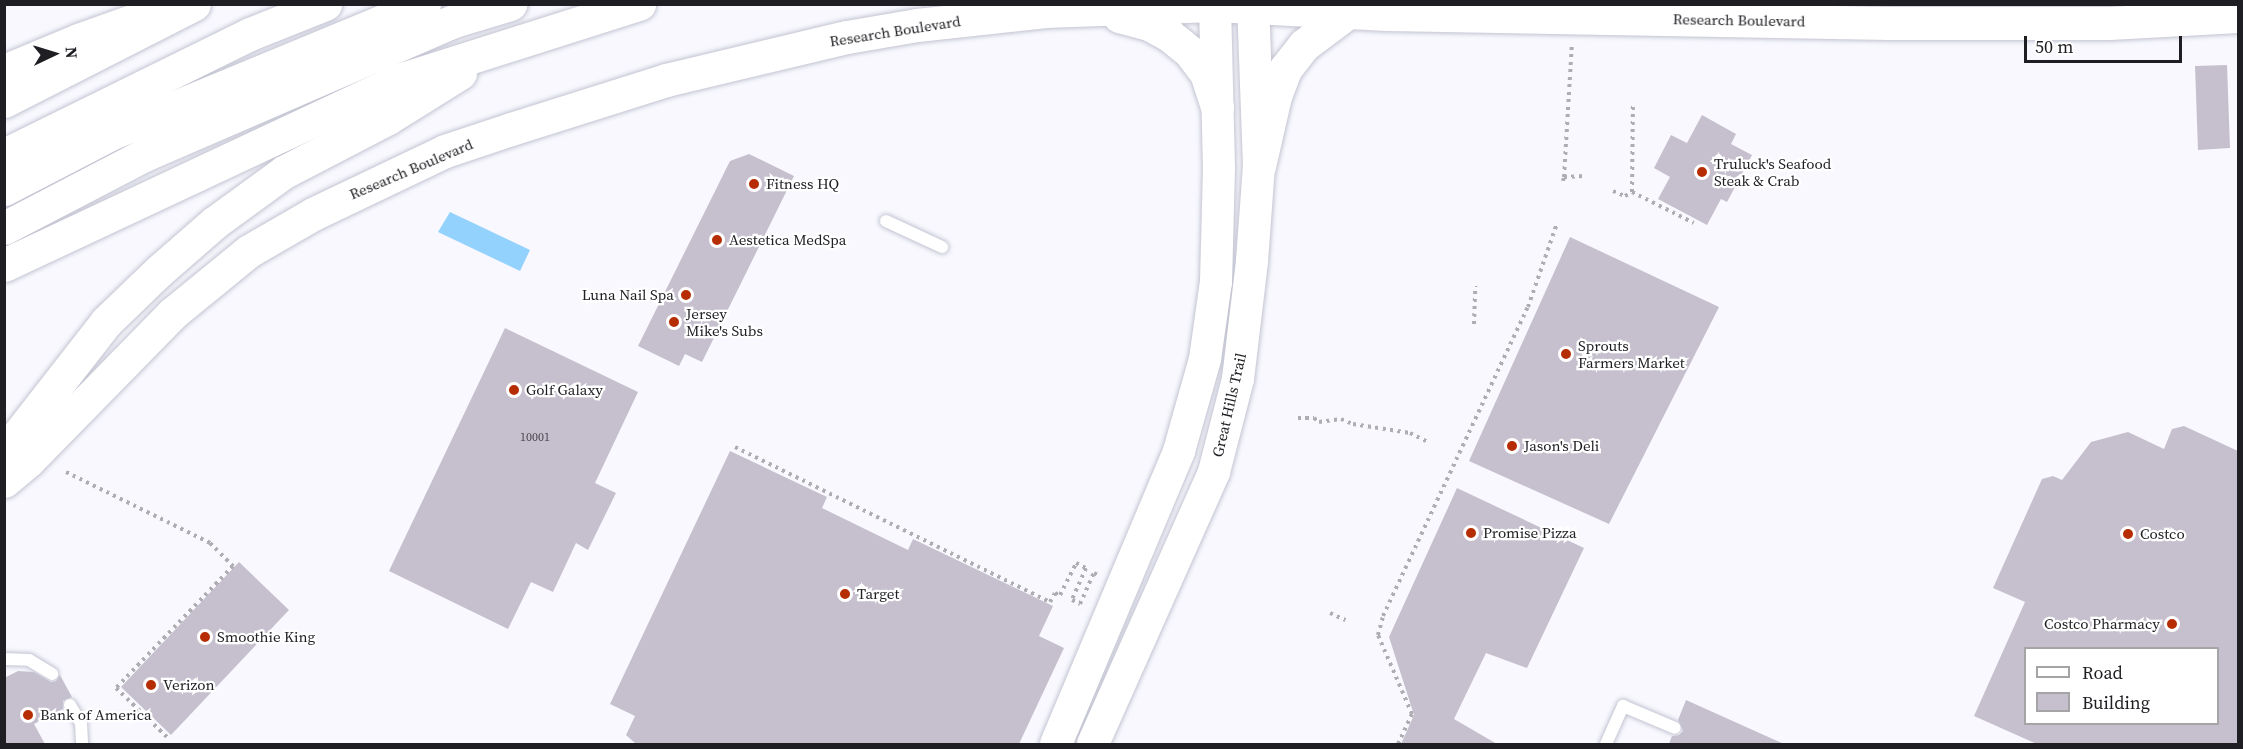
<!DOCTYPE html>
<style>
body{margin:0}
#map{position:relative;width:2243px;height:749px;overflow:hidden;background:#f8f8fe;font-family:"Source Serif 4",serif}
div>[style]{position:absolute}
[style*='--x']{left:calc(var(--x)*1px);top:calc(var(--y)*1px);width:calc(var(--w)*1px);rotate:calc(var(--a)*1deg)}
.water>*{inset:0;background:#94d2fe}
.building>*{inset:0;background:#c6c0ce}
.path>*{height:4px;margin-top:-2px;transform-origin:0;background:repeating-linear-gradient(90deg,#adadb2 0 3px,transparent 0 7.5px)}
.roads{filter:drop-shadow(0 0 2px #c3c4d2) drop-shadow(0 0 2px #c3c4d2)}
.service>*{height:12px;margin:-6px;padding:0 6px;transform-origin:6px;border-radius:6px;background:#fff}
.tertiary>*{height:32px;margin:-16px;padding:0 16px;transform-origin:16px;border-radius:16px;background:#fff}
.secondary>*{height:33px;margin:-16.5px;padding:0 16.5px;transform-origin:16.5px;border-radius:16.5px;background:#fff}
.motorway>*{height:33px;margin:-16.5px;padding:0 16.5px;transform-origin:16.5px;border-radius:16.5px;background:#fff}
.dots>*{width:16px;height:16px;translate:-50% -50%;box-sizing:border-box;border:3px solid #fff;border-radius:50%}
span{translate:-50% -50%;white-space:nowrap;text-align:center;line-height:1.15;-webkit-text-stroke:4.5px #fff;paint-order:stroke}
.number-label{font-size:12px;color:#48464e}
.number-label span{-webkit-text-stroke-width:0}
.street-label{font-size:15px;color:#1e1e23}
.poi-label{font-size:15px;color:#1e1e23}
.left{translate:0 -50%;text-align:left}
.right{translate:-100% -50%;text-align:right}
.frame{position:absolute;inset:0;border:6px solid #1e1e23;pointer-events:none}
.legend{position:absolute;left:2024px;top:647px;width:195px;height:78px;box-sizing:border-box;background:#fff;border:2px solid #a5a5a7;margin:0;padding:8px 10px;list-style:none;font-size:18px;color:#1e1e23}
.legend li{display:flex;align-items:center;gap:12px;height:30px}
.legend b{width:30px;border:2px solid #a5a5a7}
.north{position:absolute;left:24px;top:24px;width:60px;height:60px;-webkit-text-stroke:4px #fff;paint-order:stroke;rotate:86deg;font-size:16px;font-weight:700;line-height:24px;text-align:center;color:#1e1e23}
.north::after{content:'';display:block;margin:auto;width:21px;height:27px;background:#1e1e23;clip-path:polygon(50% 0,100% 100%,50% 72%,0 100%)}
.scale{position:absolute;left:2024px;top:36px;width:158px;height:27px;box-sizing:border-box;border:3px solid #1e1e23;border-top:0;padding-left:8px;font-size:18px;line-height:21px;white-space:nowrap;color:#1e1e23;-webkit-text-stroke:4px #fff;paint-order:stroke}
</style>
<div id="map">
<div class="water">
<i style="clip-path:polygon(450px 212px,530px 250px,520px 271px,438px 232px)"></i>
</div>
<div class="building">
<i style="clip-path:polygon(2227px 65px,2230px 148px,2198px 150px,2195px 66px)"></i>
<i style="clip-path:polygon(1702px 115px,1736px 134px,1731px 144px,1752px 155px,1727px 202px,1721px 199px,1707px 225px,1658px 199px,1670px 177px,1654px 168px,1671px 135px,1687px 143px)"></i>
<i style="clip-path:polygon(749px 154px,794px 176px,702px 362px,685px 354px,679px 366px,638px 346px,730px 161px)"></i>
<i style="clip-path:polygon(1570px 237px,1719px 307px,1609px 524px,1469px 461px)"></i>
<i style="clip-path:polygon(505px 328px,638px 392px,595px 483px,616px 493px,588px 550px,576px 543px,553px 592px,531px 582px,508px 629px,389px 571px)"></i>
<i style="clip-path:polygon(evenodd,2184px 426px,2238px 451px,2238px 744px,2037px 744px,1974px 716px,2025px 602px,1993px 588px,2042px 479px,2053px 476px,2062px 480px,2091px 442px,2128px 432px,2164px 449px,2172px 429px,2184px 426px,2025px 648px,2217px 648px,2217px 723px,2025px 723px,2025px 648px)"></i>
<i style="clip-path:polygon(730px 451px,827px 497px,822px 508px,908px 550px,913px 539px,1053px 606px,1039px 636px,1064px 648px,1019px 744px,636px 744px,626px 735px,635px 716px,610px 704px)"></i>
<i style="clip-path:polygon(1457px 488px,1584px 548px,1527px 668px,1486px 653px,1454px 719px,1497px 744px,1401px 744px,1414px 715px,1389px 637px)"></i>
<i style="clip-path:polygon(239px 562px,289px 610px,171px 735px,121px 687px)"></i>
<i style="clip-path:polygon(18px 671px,34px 672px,51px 682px,56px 681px,60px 675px,72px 697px,63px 701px,63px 709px,34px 724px,45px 744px,4px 744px,4px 678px)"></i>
<i style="clip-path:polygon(1686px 700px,1784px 744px,1669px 744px,1672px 736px,1679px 735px,1683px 731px,1678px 720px)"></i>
</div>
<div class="path">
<i style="--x:1564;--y:177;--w:134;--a:-86.6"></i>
<i style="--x:1563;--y:181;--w:4;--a:-76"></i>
<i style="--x:1564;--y:177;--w:21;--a:-3"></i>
<i style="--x:1613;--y:191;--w:13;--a:23"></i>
<i style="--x:1625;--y:196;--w:8;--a:-30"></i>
<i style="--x:1632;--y:192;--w:69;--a:26.6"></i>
<i style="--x:1632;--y:192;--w:89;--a:-89.4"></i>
<i style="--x:1474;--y:324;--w:38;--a:-88"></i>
<i style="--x:1298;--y:418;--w:16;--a:0"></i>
<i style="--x:1314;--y:418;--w:6;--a:39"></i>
<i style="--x:1319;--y:422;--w:22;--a:-8"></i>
<i style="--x:1341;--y:419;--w:13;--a:23"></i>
<i style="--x:1353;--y:424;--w:58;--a:9"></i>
<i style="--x:1410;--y:433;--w:20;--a:27"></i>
<i style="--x:735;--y:447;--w:351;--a:26.2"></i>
<i style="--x:1050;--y:602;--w:10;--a:-61"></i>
<i style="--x:1055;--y:593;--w:5;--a:22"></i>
<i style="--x:1060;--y:595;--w:36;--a:-63"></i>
<i style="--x:1076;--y:563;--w:11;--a:27"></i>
<i style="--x:1086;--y:568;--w:35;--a:114"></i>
<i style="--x:1072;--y:600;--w:9;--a:27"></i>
<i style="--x:1080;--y:604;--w:34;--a:-66"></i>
<i style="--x:1094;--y:573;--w:7;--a:27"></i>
<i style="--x:66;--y:472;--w:161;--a:26.2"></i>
<i style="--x:210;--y:543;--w:33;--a:45"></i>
<i style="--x:233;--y:566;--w:169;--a:133.8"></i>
<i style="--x:116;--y:688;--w:74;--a:43.9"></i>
<i style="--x:1330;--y:613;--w:17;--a:25"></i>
<i style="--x:1398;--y:744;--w:33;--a:-65"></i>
<i style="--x:1412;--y:714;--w:86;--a:-113.3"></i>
<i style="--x:1378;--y:635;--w:20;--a:-75"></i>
<i style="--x:1383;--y:616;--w:341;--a:-64.9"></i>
<i style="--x:1528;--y:307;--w:86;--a:-70.9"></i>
</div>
<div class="roads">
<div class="service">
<i style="--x:886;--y:221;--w:62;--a:24.9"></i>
<i style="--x:4;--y:659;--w:25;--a:2"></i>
<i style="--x:29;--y:660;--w:27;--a:31"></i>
<i style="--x:70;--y:705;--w:21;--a:59"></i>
<i style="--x:81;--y:723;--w:21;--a:87"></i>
<i style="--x:1606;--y:744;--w:42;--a:-65.9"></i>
<i style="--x:1623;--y:706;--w:56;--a:22.9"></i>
</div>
<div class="tertiary">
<i style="--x:1056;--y:744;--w:318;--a:-67.2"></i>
<i style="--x:1179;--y:451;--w:96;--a:-74.2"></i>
<i style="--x:1205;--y:359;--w:78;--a:-81.9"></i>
<i style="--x:1216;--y:282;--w:114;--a:-88.5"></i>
<i style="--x:1219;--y:168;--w:164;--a:-91.4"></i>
<i style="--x:1093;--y:744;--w:298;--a:-66"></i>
<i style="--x:1214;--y:472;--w:96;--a:-75.5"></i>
<i style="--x:1238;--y:379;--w:119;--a:-83.2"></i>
<i style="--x:1252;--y:261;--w:95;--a:-85.8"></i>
<i style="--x:1259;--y:166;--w:162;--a:-92.1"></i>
</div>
<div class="secondary">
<i style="--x:1119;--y:16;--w:31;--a:15"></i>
<i style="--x:1149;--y:24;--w:23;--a:29"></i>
<i style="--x:1169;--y:35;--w:27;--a:39"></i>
<i style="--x:1190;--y:52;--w:26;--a:53"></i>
<i style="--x:1206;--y:73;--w:36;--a:72"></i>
<i style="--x:4;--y:71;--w:80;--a:-22.7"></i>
<i style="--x:78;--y:40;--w:77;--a:-19.6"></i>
<i style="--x:1259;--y:166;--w:72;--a:-77.1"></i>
<i style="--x:1275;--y:96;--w:30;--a:-69"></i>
<i style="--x:1286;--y:68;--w:29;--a:-52"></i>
<i style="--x:1304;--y:45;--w:55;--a:-36.9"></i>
<i style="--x:4;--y:481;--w:31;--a:-40"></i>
<i style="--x:28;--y:461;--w:207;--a:-45.6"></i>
<i style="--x:173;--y:313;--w:98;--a:-39.2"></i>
<i style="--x:249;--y:251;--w:74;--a:-30"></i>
<i style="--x:313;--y:214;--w:146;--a:-25.5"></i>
<i style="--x:445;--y:151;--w:70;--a:-18.4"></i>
<i style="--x:511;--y:129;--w:163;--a:-17.5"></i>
<i style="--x:666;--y:80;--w:186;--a:-13.4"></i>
<i style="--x:847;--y:37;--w:71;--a:-9.7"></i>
<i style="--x:917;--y:25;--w:129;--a:-6.2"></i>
<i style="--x:1045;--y:11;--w:170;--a:-2"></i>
<i style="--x:1215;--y:5;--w:172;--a:3"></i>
<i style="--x:1387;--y:14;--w:502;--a:1.03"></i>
<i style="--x:1889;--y:23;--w:220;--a:0"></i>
<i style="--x:2109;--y:23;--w:129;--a:-3.1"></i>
</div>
<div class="motorway">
<i style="--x:4;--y:101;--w:213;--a:-27"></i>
<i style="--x:4;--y:155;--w:274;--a:-26.2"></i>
<i style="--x:250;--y:34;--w:81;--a:-21.8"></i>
<i style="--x:4;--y:189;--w:119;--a:-27.4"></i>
<i style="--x:110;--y:134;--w:340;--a:-22.5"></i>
<i style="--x:4;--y:228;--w:158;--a:-27.5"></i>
<i style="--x:144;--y:155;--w:338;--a:-23.4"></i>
<i style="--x:454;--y:21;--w:59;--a:-16.9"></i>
<i style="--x:4;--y:265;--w:436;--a:-25.1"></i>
<i style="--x:399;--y:80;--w:252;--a:-17.6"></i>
<i style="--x:4;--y:453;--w:166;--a:-52.1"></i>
<i style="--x:106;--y:322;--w:74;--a:-43.9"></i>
<i style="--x:159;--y:271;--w:73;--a:-41.1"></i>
<i style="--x:214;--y:223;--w:87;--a:-36.1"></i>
<i style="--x:284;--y:172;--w:117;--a:-27.4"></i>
<i style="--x:388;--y:118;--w:85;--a:-32"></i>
</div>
</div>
<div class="dots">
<i style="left:1702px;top:172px;background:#b72d03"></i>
<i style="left:754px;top:184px;background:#b72d03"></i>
<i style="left:717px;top:240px;background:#b72d03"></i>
<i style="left:686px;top:295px;background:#b72d03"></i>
<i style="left:674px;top:322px;background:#b72d03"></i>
<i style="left:1566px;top:354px;background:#b72d03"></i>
<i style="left:514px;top:390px;background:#b72d03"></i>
<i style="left:1512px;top:446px;background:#b72d03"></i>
<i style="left:1471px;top:533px;background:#b72d03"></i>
<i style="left:2128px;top:534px;background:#b72d03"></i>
<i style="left:845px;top:594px;background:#b72d03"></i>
<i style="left:2172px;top:624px;background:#b72d03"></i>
<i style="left:205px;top:637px;background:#b72d03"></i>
<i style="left:151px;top:685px;background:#b72d03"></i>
<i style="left:28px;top:715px;background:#b72d03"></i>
</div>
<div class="number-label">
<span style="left:535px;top:438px">10001</span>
</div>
<div class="street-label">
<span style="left:1739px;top:20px;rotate:1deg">Research Boulevard</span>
<span style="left:895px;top:31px;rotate:-9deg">Research Boulevard</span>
<span style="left:411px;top:169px;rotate:-23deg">Research Boulevard</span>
<span style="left:1229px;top:405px;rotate:-77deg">Great Hills Trail</span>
</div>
<div class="poi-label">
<span class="left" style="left:1714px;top:172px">Truluck's Seafood<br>Steak &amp; Crab</span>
<span class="left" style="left:766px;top:184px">Fitness HQ</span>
<span class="left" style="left:729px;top:240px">Aestetica MedSpa</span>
<span class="right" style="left:674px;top:295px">Luna Nail Spa</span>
<span class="left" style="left:686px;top:322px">Jersey<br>Mike's Subs</span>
<span class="left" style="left:1578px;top:354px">Sprouts<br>Farmers Market</span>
<span class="left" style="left:526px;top:390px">Golf Galaxy</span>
<span class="left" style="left:1524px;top:446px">Jason's Deli</span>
<span class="left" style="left:1483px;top:533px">Promise Pizza</span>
<span class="left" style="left:2140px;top:534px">Costco</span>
<span class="left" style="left:857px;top:594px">Target</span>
<span class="right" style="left:2160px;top:624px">Costco Pharmacy</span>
<span class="left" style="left:217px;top:637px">Smoothie King</span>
<span class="left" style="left:163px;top:685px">Verizon</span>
<span class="left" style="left:40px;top:715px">Bank of America</span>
</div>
<div class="frame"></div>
<ul class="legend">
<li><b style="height:8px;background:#fff"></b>Road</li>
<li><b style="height:16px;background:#c6c0ce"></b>Building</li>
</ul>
<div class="north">N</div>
<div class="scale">50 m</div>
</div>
